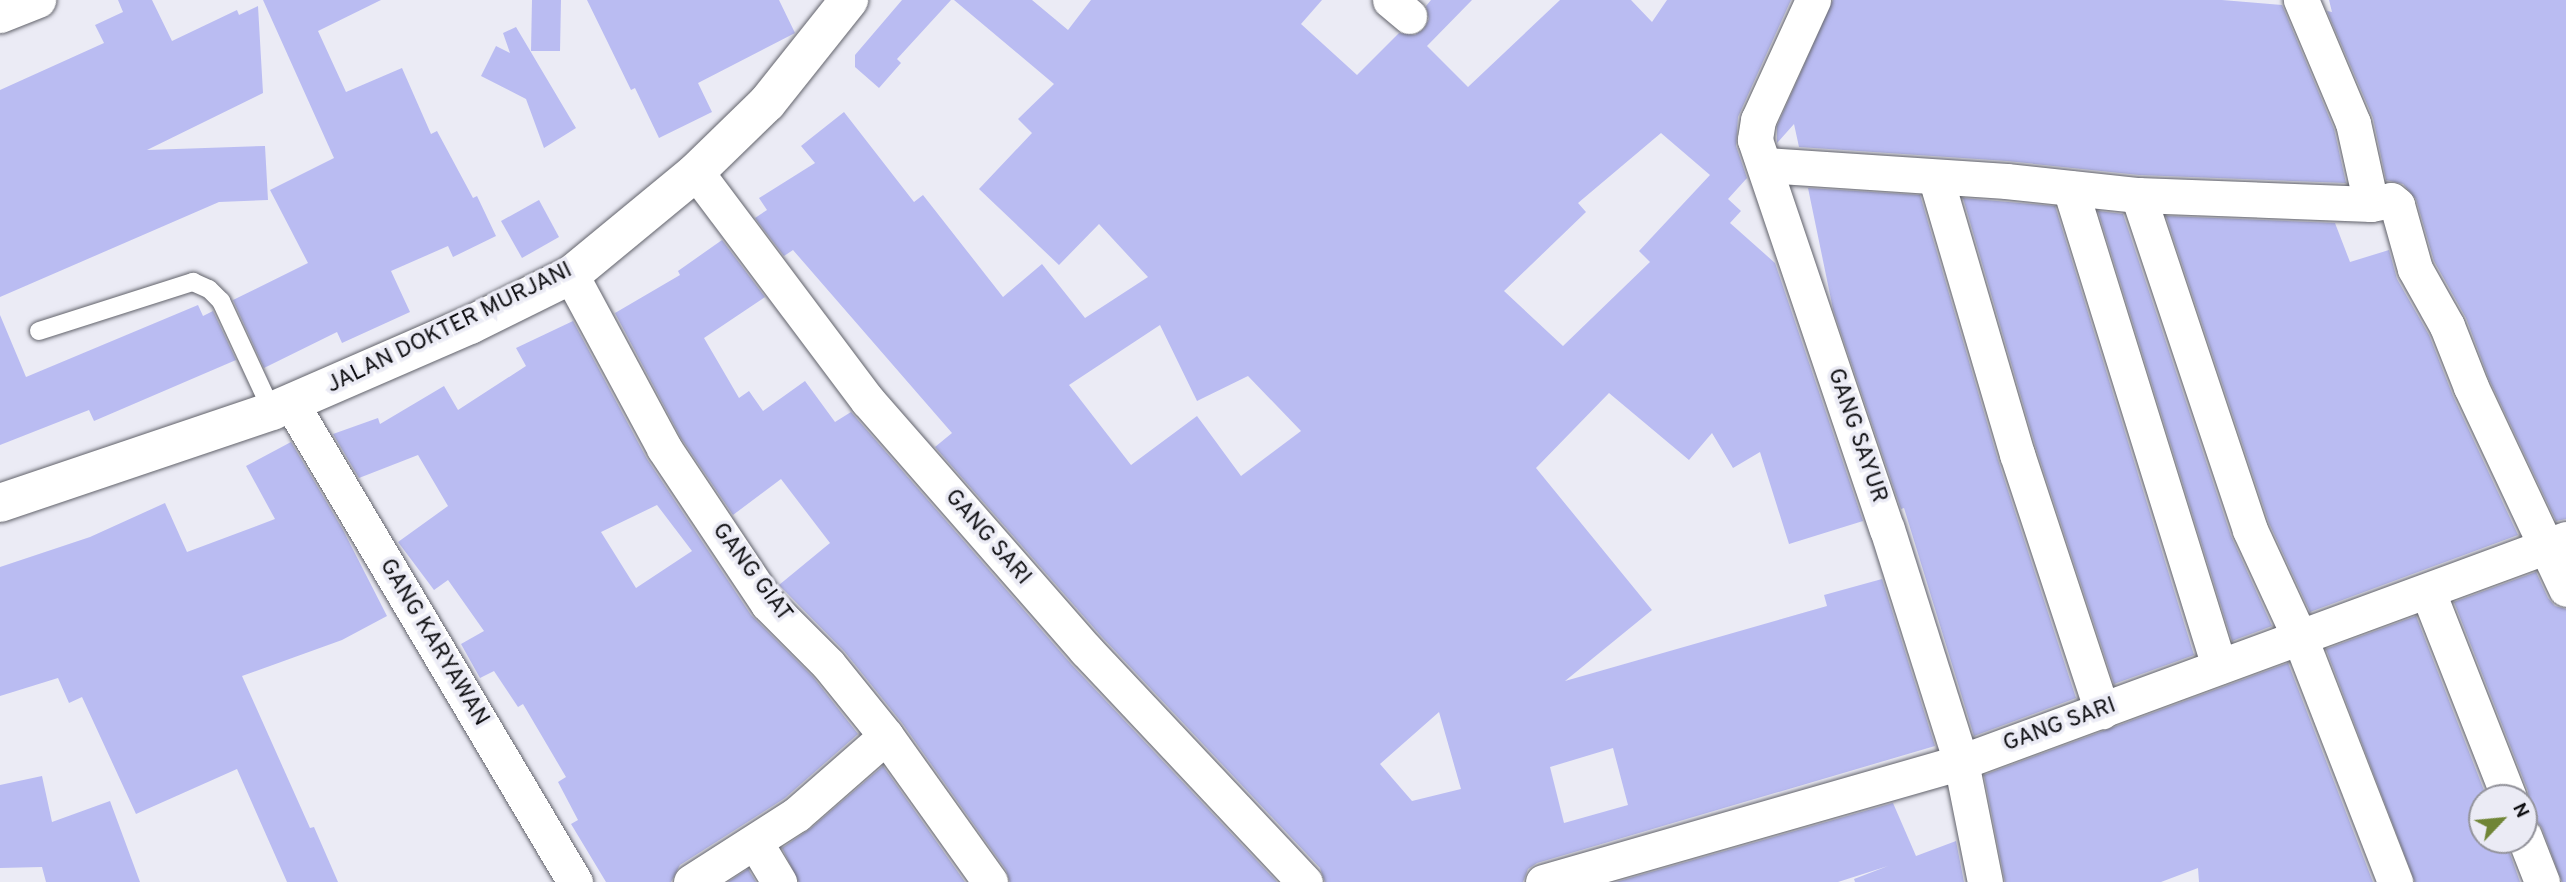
<!DOCTYPE html>
<style>
body{margin:0}
#map{position:relative;width:2566px;height:882px;overflow:hidden;background:#ebebf5;font-family:Overpass,sans-serif}
div>[style]{position:absolute}
[style*='--x']{left:calc(var(--x)*1px);top:calc(var(--y)*1px);width:calc(var(--w)*1px);rotate:calc(var(--a)*1deg)}
.building>*{inset:0;background:#babcf2}
.roads{filter:drop-shadow(0 0 2px #62636b) drop-shadow(0 0 2px #62636b)}
.lane>*{height:18px;margin:-9px;padding:0 9px;transform-origin:9px;border-radius:9px;background:#fff}
.street>*{height:35px;margin:-17.5px;padding:0 17.5px;transform-origin:17.5px;border-radius:17.5px;background:#fff}
.secondary>*{height:38px;margin:-19px;padding:0 19px;transform-origin:19px;border-radius:19px;background:#fff}
span{translate:-50% -50%;white-space:nowrap;text-align:center;line-height:1.15;-webkit-text-stroke:7px #ebebf5;paint-order:stroke}
.street-label{font-size:23px;color:#101013}
.north{position:absolute;left:2468px;top:784px;width:70px;height:70px;box-sizing:border-box;background:#ebebf5;border:2px solid #93939b;border-radius:50%;rotate:64deg;font-size:19px;font-weight:700;line-height:28px;text-align:center;color:#101013}
.north::after{content:'';display:block;margin:auto;width:24px;height:32px;background:#708536;clip-path:polygon(50% 0,100% 100%,50% 72%,0 100%)}
</style>
<div id="map">
<div class="building">
<i style="clip-path:polygon(118px 0,152px 0,172px 41px,237px 10px,239px 15px,258px 6px,263px 93px,147px 150px,265px 146px,268px 200px,219px 202px,0 297px,0 90px,104px 43px,95px 25px,123px 12px)"></i>
<i style="clip-path:polygon(263px 0,381px 0,318px 31px,346px 92px,402px 68px,431px 134px,437px 131px,473px 198px,477px 196px,496px 236px,453px 257px,448px 246px,391px 271px,410px 312px,342px 343px,337px 332px,264px 368px,233px 300px,308px 263px,270px 190px,334px 158px)"></i>
<i style="clip-path:polygon(532px 0,561px 0,560px 51px,531px 51px)"></i>
<i style="clip-path:polygon(587px 0,779px 0,795px 33px,698px 83px,712px 112px,659px 138px,635px 88px,631px 90px)"></i>
<i style="clip-path:polygon(902px 0,951px 0,897px 59px,901px 63px,879px 88px,855px 67px,855px 55px)"></i>
<i style="clip-path:polygon(evenodd,954px 0,1032px 0,1068px 30px,1091px 0,1322px 0,1301px 24px,1357px 75px,1399px 33px,1415px 35px,1424px 29px,1429px 19px,1426px 6px,1431px 0,1472px 0,1427px 46px,1468px 87px,1560px 0,1631px 0,1652px 22px,1667px 0,1791px 0,1738px 117px,1736px 146px,1747px 178px,1728px 199px,1741px 211px,1730px 223px,1775px 263px,1863px 521px,1789px 544px,1760px 452px,1733px 468px,1712px 433px,1689px 460px,1609px 393px,1536px 468px,1652px 610px,1565px 681px,1827px 606px,1824px 595px,1882px 579px,1935px 746px,1537px 863px,1528px 869px,1523px 882px,1325px 882px,1320px 868px,1101px 636px,935px 447px,952px 433px,793px 250px,784px 256px,755px 218px,767px 210px,759px 198px,815px 163px,801px 146px,844px 112px,914px 202px,923px 195px,1003px 297px,1042px 264px,1085px 318px,1148px 277px,1099px 224px,1059px 265px,979px 189px,1032px 133px,1018px 119px,1054px 84px,954px 0,1661px 133px,1710px 175px,1639px 251px,1650px 262px,1563px 346px,1504px 291px,1586px 212px,1578px 203px,1661px 133px,954px 0,1160px 325px,1197px 401px,1248px 376px,1301px 431px,1241px 476px,1197px 416px,1131px 465px,1069px 385px,1160px 325px,954px 0,1439px 712px,1461px 789px,1412px 801px,1380px 764px,1439px 712px,954px 0,1613px 748px,1628px 805px,1564px 823px,1550px 767px,1613px 748px)"></i>
<i style="clip-path:polygon(1833px 0,2222px 0,2282px 5px,2334px 129px,2346px 183px,2139px 175px,2007px 161px,1799px 147px,1794px 124px,1777px 143px,1777px 126px)"></i>
<i style="clip-path:polygon(2329px 0,2566px 0,2566px 519px,2556px 521px,2489px 379px,2466px 318px,2434px 261px,2416px 199px,2403px 184px,2386px 180px,2373px 118px,2327px 11px,2332px 12px)"></i>
<i style="clip-path:polygon(516px 27px,576px 128px,544px 148px,526px 99px,481px 76px,496px 46px,510px 53px,503px 33px)"></i>
<i style="clip-path:polygon(1808px 188px,1920px 195px,1998px 460px,2076px 698px,1974px 736px,1904px 508px,1901px 509px,1833px 309px)"></i>
<i style="clip-path:polygon(1963px 198px,2055px 206px,2194px 655px,2114px 684px,2036px 448px)"></i>
<i style="clip-path:polygon(539px 200px,559px 237px,522px 258px,501px 221px)"></i>
<i style="clip-path:polygon(2098px 211px,2123px 214px,2231px 536px,2272px 626px,2232px 641px)"></i>
<i style="clip-path:polygon(2166px 216px,2335px 223px,2350px 262px,2389px 250px,2397px 279px,2429px 335px,2453px 396px,2518px 535px,2310px 612px,2269px 523px)"></i>
<i style="clip-path:polygon(722px 240px,765px 297px,704px 338px,739px 398px,749px 391px,763px 411px,805px 381px,835px 422px,851px 412px,1071px 664px,1277px 882px,1010px 882px,1006px 870px,902px 723px,844px 651px,779px 585px,830px 543px,781px 479px,733px 515px,681px 438px,615px 313px,680px 275px,678px 271px)"></i>
<i style="clip-path:polygon(198px 305px,203px 316px,213px 311px,236px 360px,94px 421px,89px 410px,0 445px,0 315px,26px 377px)"></i>
<i style="clip-path:polygon(evenodd,573px 321px,647px 459px,751px 615px,813px 677px,858px 734px,785px 798px,680px 865px,671px 882px,606px 882px,571px 824px,578px 820px,558px 782px,566px 777px,523px 704px,518px 707px,494px 671px,480px 678px,461px 644px,484px 631px,448px 580px,434px 590px,398px 542px,448px 506px,418px 455px,359px 478px,333px 434px,378px 418px,380px 424px,444px 386px,458px 410px,526px 366px,516px 348px,573px 321px,657px 505px,692px 551px,636px 588px,601px 532px,657px 505px)"></i>
<i style="clip-path:polygon(291px 442px,343px 530px,387px 616px,342px 640px,242px 676px,310px 828px,314px 827px,338px 882px,287px 882px,237px 769px,136px 814px,82px 697px,69px 703px,58px 678px,0 696px,0 567px,90px 537px,165px 503px,187px 552px,275px 519px,246px 466px)"></i>
<i style="clip-path:polygon(2536px 572px,2548px 598px,2555px 606px,2566px 609px,2566px 882px,2562px 882px,2542px 828px,2536px 820px,2524px 816px,2529px 802px,2528px 791px,2454px 602px)"></i>
<i style="clip-path:polygon(2416px 616px,2487px 798px,2482px 798px,2482px 840px,2505px 840px,2520px 882px,2415px 882px,2326px 649px)"></i>
<i style="clip-path:polygon(2288px 663px,2373px 882px,2199px 882px,2198px 868px,2161px 882px,2005px 882px,1984px 775px)"></i>
<i style="clip-path:polygon(883px 766px,965px 882px,799px 882px,782px 848px,810px 829px)"></i>
<i style="clip-path:polygon(42px 776px,52px 822px,110px 801px,140px 882px,46px 882px,42px 867px,0 868px,0 785px)"></i>
<i style="clip-path:polygon(1893px 803px,1916px 856px,1956px 841px,1964px 882px,1855px 882px,1854px 879px,1888px 866px,1838px 882px,1616px 882px)"></i>
<i style="clip-path:polygon(748px 869px,756px 882px,728px 882px)"></i>
</div>
<div class="roads">
<div class="lane">
<i style="--x:39;--y:331;--w:162;--a:-17.7"></i>
<i style="--x:193;--y:282;--w:17;--a:24"></i>
<i style="--x:209;--y:289;--w:17;--a:45"></i>
<i style="--x:221;--y:301;--w:121;--a:65.1"></i>
</div>
<div class="street">
<i style="--x:1390;--y:0;--w:25;--a:40"></i>
<i style="--x:1813;--y:0;--w:132;--a:114.6"></i>
<i style="--x:1758;--y:120;--w:20;--a:99"></i>
<i style="--x:1755;--y:140;--w:411;--a:71.3"></i>
<i style="--x:1887;--y:529;--w:244;--a:72.4"></i>
<i style="--x:1961;--y:762;--w:122;--a:78.7"></i>
<i style="--x:0;--y:15;--w:41;--a:-21.5"></i>
<i style="--x:1765;--y:165;--w:242;--a:3.8"></i>
<i style="--x:2006;--y:181;--w:133;--a:6.1"></i>
<i style="--x:2138;--y:195;--w:233;--a:2.2"></i>
<i style="--x:2371;--y:204;--w:83;--a:-102.5"></i>
<i style="--x:2353;--y:123;--w:134;--a:-112.9"></i>
<i style="--x:696;--y:172;--w:286;--a:53.1"></i>
<i style="--x:868;--y:401;--w:331;--a:48.8"></i>
<i style="--x:1086;--y:650;--w:319;--a:46.7"></i>
<i style="--x:1936;--y:179;--w:287;--a:73.6"></i>
<i style="--x:2017;--y:454;--w:271;--a:71.7"></i>
<i style="--x:2070;--y:188;--w:501;--a:72.69"></i>
<i style="--x:2138;--y:195;--w:353;--a:71.5"></i>
<i style="--x:2250;--y:530;--w:119;--a:65.2"></i>
<i style="--x:2300;--y:638;--w:262;--a:68.7"></i>
<i style="--x:2371;--y:204;--w:20;--a:-11"></i>
<i style="--x:2391;--y:200;--w:8;--a:40"></i>
<i style="--x:2397;--y:205;--w:66;--a:74.3"></i>
<i style="--x:2415;--y:269;--w:65;--a:60.7"></i>
<i style="--x:2447;--y:326;--w:66;--a:68.5"></i>
<i style="--x:2471;--y:387;--w:223;--a:64.8"></i>
<i style="--x:571;--y:275;--w:196;--a:61.7"></i>
<i style="--x:664;--y:448;--w:187;--a:56.3"></i>
<i style="--x:768;--y:604;--w:85;--a:45"></i>
<i style="--x:828;--y:664;--w:92;--a:51.1"></i>
<i style="--x:886;--y:736;--w:179;--a:54.5"></i>
<i style="--x:291;--y:403;--w:557;--a:59.34"></i>
<i style="--x:2428;--y:592;--w:221;--a:68.5"></i>
<i style="--x:2524;--y:836;--w:49;--a:68.6"></i>
<i style="--x:755;--y:842;--w:47;--a:59"></i>
<i style="--x:691;--y:882;--w:126;--a:-32.7"></i>
<i style="--x:797;--y:814;--w:118;--a:-41.2"></i>
<i style="--x:1543;--y:882;--w:435;--a:-16"></i>
<i style="--x:1961;--y:762;--w:645;--a:-20.23"></i>
</div>
<div class="secondary">
<i style="--x:0;--y:503;--w:287;--a:-18.7"></i>
<i style="--x:272;--y:411;--w:216;--a:-23.5"></i>
<i style="--x:470;--y:325;--w:113;--a:-26.3"></i>
<i style="--x:571;--y:275;--w:162;--a:-39.5"></i>
<i style="--x:696;--y:172;--w:99;--a:-44.2"></i>
<i style="--x:767;--y:103;--w:132;--a:-51.5"></i>
</div>
</div>
<div class="street-label">
<span style="left:450px;top:329px;rotate:-26deg">JALAN DOKTER MURJANI</span>
<span style="left:1856px;top:436px;rotate:71deg">GANG SAYUR</span>
<span style="left:987px;top:538px;rotate:49deg">GANG SARI</span>
<span style="left:751px;top:573px;rotate:53deg">GANG GIAT</span>
<span style="left:433px;top:643px;rotate:59deg">GANG KARYAWAN</span>
<span style="left:2060px;top:726px;rotate:-20deg">GANG SARI</span>
</div>
<div class="north">N</div>
</div>
